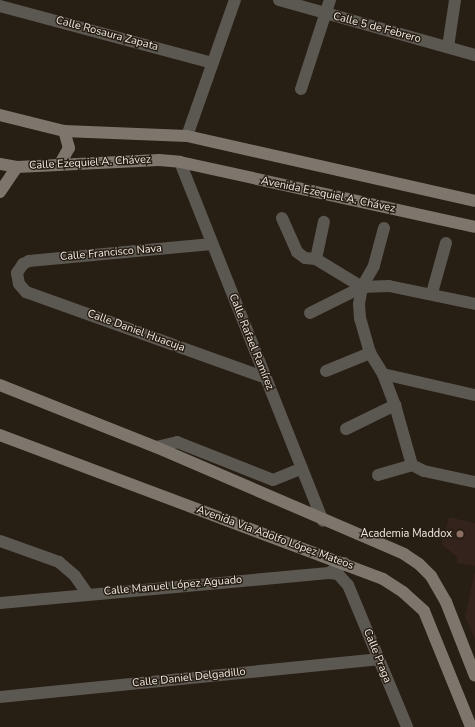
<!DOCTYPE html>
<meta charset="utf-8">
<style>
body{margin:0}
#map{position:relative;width:475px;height:727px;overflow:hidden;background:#271e14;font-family:"Nunito Sans",sans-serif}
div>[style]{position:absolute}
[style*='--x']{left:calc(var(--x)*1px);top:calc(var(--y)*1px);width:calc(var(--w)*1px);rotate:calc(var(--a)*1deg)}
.education>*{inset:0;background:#34221c}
.street>*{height:12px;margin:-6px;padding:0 6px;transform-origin:6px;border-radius:6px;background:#5b5751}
.secondary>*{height:12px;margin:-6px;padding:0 6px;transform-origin:6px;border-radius:6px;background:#7c766d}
.dots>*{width:11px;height:11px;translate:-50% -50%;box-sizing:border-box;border:2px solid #271e14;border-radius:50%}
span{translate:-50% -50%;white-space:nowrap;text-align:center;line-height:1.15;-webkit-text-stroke:3px #271e14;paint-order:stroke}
.street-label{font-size:11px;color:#f0eae3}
.poi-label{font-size:11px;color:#f0eae3}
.right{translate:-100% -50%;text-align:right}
</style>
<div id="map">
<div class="education">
<i style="clip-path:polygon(449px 517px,475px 523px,475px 566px,457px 563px,457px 557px,441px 544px)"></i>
<i style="clip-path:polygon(475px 570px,475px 639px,465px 617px)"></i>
</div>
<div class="street">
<i style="--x:279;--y:0;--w:204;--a:15.7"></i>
<i style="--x:0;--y:6;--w:220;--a:15"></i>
<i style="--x:448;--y:47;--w:48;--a:-81.5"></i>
<i style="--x:301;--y:89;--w:94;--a:-72"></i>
<i style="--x:187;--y:136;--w:144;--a:-70.6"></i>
<i style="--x:180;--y:162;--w:386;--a:68.3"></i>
<i style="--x:282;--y:218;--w:37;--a:66"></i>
<i style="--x:297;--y:252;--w:10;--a:37"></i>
<i style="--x:305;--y:258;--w:11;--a:5"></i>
<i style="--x:316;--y:259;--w:54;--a:31.3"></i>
<i style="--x:384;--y:228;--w:39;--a:105"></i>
<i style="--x:374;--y:266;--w:24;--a:120"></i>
<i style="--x:362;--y:287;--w:17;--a:100"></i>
<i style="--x:359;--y:304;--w:14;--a:86"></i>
<i style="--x:360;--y:318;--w:36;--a:74"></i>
<i style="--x:370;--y:353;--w:25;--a:58"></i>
<i style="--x:383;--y:374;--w:33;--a:69"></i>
<i style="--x:395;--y:405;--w:62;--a:74.2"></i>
<i style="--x:412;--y:465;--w:13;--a:27"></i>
<i style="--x:424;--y:471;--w:52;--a:12.2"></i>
<i style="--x:212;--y:244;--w:184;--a:174.7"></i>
<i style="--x:29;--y:261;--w:7;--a:153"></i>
<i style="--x:23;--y:264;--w:11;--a:124"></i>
<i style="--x:17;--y:273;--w:11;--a:80"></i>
<i style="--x:19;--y:284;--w:11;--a:49"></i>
<i style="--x:26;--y:292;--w:255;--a:19.7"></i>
<i style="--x:316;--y:259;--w:38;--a:-78"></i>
<i style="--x:432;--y:293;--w:52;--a:-74.4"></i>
<i style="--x:310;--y:313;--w:58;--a:-26.6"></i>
<i style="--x:362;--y:287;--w:27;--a:-2"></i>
<i style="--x:389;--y:286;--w:88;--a:11.8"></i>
<i style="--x:326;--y:371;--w:48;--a:-22.2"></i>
<i style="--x:383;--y:374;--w:94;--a:12.9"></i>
<i style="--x:346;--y:429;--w:55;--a:-26.1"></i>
<i style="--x:156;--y:447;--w:22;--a:-13"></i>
<i style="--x:177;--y:442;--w:103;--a:21.6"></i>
<i style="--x:273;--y:480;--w:31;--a:-22"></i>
<i style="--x:378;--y:475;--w:35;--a:-16"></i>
<i style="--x:0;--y:541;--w:63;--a:19.6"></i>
<i style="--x:59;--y:562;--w:21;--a:41"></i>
<i style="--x:75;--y:576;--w:21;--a:55"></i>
<i style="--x:329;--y:573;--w:9;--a:6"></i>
<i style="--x:338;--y:574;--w:15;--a:48"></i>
<i style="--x:348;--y:585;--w:154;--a:67.4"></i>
<i style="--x:0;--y:603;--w:330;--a:-5.2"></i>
<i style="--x:329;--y:573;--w:18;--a:-34"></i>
<i style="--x:0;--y:697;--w:380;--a:-5.7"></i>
</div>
<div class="secondary">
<i style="--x:0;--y:115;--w:66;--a:14"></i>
<i style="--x:64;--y:131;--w:123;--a:2.3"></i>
<i style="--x:187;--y:136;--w:295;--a:12.7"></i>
<i style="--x:0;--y:164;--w:17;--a:10"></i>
<i style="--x:17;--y:167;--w:142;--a:-2.8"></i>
<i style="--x:159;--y:160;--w:21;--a:5"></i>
<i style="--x:180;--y:162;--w:302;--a:12.4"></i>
<i style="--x:60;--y:164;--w:18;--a:-61"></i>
<i style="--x:69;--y:148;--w:18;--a:-106"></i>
<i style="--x:0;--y:192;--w:30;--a:-56"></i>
<i style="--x:0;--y:385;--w:168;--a:21.7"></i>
<i style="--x:156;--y:447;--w:270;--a:23.3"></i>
<i style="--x:404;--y:554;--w:18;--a:34"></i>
<i style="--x:419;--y:564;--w:17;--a:45"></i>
<i style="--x:431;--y:576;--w:30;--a:60"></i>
<i style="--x:446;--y:602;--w:79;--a:68.6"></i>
<i style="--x:0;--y:435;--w:409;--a:20.6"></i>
<i style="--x:383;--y:579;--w:24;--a:33"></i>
<i style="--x:403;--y:592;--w:28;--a:42"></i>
<i style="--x:424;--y:611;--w:125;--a:67.9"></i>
</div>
<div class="dots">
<i style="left:460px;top:534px;background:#8d6e63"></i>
</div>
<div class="street-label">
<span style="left:377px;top:28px;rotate:15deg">Calle 5 de Febrero</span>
<span style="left:107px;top:34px;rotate:15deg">Calle Rosaura Zapata</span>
<span style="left:90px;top:163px;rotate:-3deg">Calle Ezequiel A. Chávez</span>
<span style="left:328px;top:195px;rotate:12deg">Avenida Ezequiel A. Chávez</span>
<span style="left:111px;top:253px;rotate:-5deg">Calle Francisco Nava</span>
<span style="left:136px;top:331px;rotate:20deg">Calle Daniel Huacuja</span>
<span style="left:251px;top:342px;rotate:68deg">Calle Rafael Ramírez</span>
<span style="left:275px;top:538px;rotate:20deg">Avenida Via Adolfo López Mateos</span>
<span style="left:173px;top:586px;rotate:-5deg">Calle Manuel López Aguado</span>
<span style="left:377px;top:656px;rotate:68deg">Calle Praga</span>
<span style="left:189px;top:678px;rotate:-6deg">Calle Daniel Delgadillo</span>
</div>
<div class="poi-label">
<span class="right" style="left:452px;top:534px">Academia Maddox</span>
</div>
</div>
